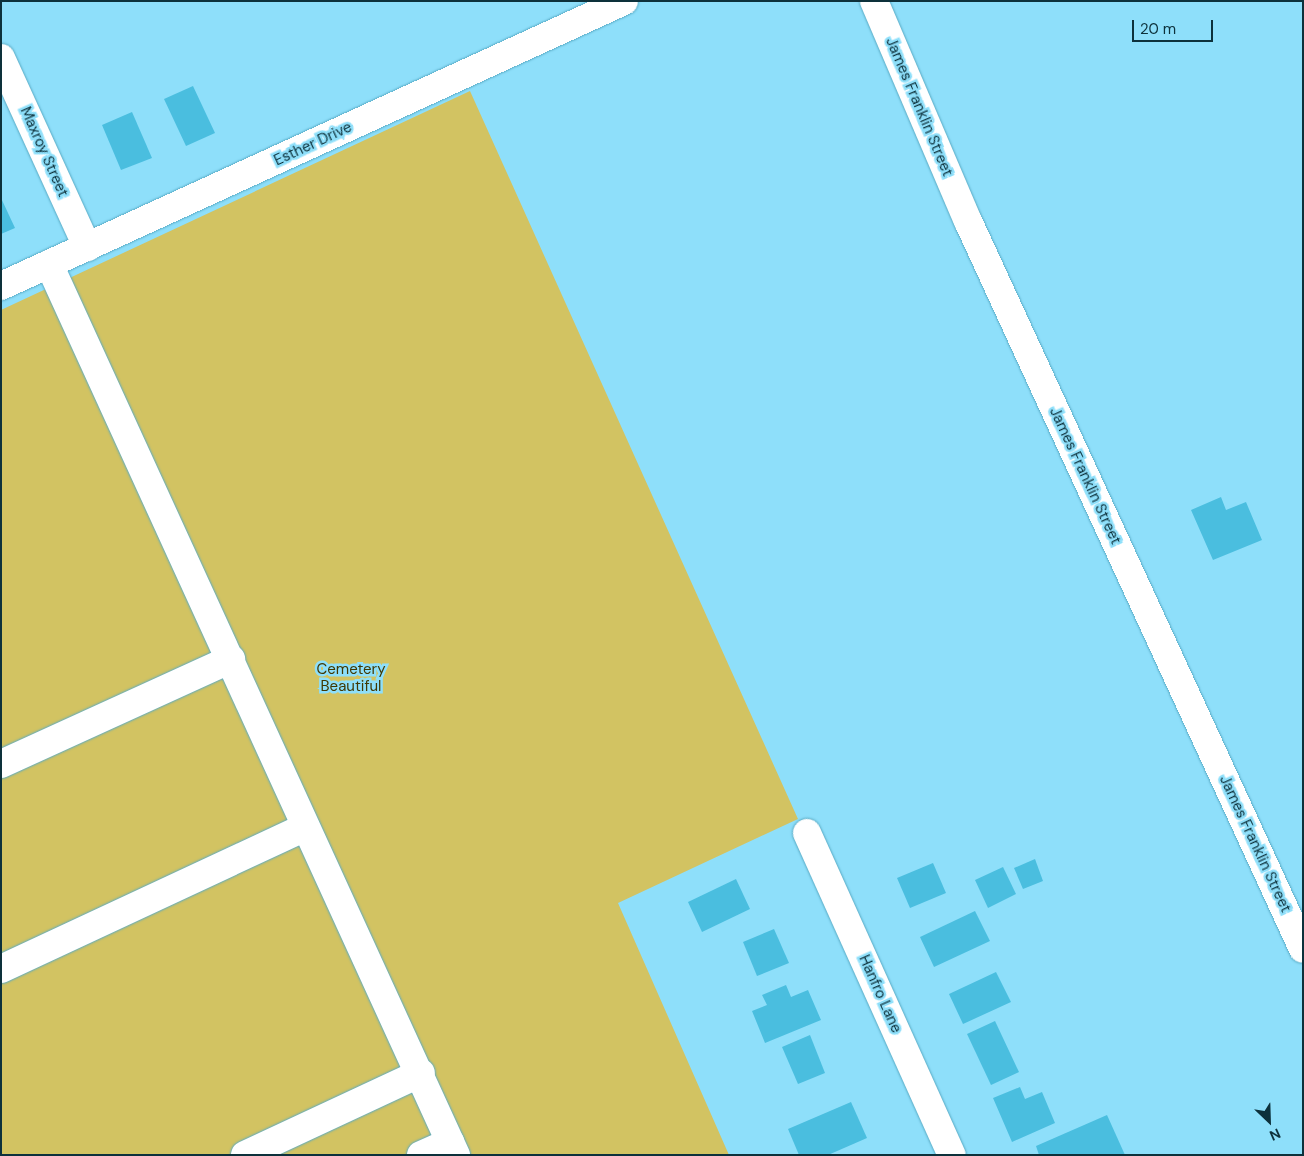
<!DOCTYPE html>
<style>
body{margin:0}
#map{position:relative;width:1304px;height:1156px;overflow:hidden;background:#8edffa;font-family:"DM Sans",sans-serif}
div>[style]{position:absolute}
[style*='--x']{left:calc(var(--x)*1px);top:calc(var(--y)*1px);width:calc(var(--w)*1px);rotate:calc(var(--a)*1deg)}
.green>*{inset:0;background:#d2c362}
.building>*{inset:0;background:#4abedf}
.roads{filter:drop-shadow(0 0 1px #59aac4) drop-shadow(0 0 1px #59aac4)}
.minor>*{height:28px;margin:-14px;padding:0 14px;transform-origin:14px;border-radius:14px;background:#fff}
span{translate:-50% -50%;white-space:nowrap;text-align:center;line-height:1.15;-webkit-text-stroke:5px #8edffa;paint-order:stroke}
.street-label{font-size:15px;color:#0d313b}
.park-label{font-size:15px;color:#403803}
.frame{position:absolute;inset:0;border:2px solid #0d313b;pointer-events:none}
.north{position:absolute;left:1244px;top:1096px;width:50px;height:50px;-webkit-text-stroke:4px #8edffa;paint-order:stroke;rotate:156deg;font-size:14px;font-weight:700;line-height:20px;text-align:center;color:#0d313b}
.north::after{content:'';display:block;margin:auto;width:18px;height:22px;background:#0d313b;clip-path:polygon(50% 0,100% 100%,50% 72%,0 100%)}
.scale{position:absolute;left:1132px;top:20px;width:81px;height:22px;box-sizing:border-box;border:2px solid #0d313b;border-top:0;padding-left:6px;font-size:15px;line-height:18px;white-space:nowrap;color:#0d313b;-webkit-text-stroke:4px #8edffa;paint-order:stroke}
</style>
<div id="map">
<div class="green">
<i style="clip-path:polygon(470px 91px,798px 819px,618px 903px,729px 1155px,1px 1155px,1px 310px)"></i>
</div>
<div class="building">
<i style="clip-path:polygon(193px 86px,215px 133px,186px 146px,164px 99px)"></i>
<i style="clip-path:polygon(132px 112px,152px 158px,121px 170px,102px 125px)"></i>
<i style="clip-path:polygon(1px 198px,15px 228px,1px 234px)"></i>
<i style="clip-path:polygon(1221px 497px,1226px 510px,1246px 502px,1262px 540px,1213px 560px,1191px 510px)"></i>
<i style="clip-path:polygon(1035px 859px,1043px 881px,1023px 889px,1014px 868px)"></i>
<i style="clip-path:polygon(933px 863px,946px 893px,910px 908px,897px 878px)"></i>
<i style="clip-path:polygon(1003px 867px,1016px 894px,988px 908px,975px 880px)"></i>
<i style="clip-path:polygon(736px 879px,750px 909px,702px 932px,688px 902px)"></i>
<i style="clip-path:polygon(975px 911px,990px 941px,934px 967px,920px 937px)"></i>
<i style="clip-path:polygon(774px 929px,789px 963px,757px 976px,743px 942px)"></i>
<i style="clip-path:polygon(996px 972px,1011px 1002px,963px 1024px,949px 994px)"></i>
<i style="clip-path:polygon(786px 985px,791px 997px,808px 990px,821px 1020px,765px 1043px,752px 1011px,767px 1005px,762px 995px)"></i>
<i style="clip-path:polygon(995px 1021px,1019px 1072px,991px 1085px,967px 1034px)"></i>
<i style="clip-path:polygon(810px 1035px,825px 1073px,798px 1084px,782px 1047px)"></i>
<i style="clip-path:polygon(1020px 1087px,1025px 1099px,1042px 1092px,1055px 1123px,1012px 1142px,993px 1098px)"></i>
<i style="clip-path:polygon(851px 1102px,867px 1138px,828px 1155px,799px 1155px,788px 1129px)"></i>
<i style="clip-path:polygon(1107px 1115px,1125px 1155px,1039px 1155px,1036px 1146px)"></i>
</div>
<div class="roads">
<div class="minor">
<i style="--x:874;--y:1;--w:239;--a:66.9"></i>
<i style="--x:968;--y:221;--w:801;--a:65.29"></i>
<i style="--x:1;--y:58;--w:208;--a:65.5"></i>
<i style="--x:49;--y:264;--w:980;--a:65.45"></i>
<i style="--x:1;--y:286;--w:685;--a:-24.58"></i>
<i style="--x:1;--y:764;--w:253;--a:-24.5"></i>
<i style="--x:807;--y:833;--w:353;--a:65.8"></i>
<i style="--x:1;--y:969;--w:336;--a:-25"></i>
<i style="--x:245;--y:1155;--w:194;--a:-25"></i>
<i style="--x:421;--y:1155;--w:32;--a:-24"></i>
</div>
</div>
<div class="street-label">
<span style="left:919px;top:107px;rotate:67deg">James Franklin Street</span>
<span style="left:313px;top:144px;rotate:-25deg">Esther Drive</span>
<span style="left:44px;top:152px;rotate:66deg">Maxroy Street</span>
<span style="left:1085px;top:476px;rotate:65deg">James Franklin Street</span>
<span style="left:1255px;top:844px;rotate:65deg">James Franklin Street</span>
<span style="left:880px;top:994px;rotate:66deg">Hanfro Lane</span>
</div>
<div class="park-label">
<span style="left:351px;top:678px">Cemetery<br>Beautiful</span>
</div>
<div class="frame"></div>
<div class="north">N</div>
<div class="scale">20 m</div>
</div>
